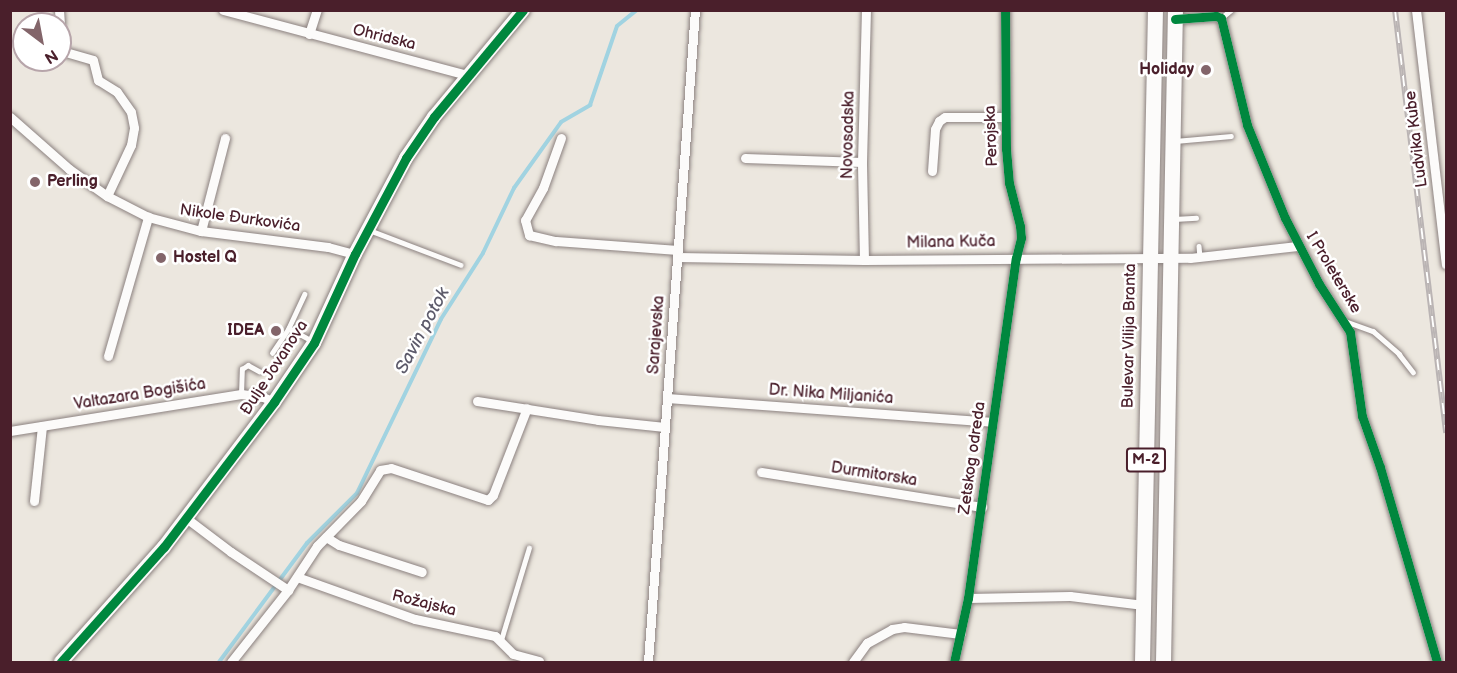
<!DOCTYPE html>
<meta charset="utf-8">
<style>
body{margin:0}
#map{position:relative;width:1457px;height:673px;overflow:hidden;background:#ece7df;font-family:"Balsamiq Sans",sans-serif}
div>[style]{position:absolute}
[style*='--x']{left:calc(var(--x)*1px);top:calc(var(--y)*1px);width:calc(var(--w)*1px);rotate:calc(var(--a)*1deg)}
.stream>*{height:4px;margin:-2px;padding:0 2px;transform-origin:2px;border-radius:2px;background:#a1d3e1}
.roads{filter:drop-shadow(0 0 2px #8b817f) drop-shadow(0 0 2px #8b817f)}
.lane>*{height:4.5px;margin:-2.25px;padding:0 2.25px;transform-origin:2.25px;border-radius:2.25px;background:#fcfbfa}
.street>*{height:9px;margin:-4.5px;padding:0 4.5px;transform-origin:4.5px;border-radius:4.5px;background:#fcfbfa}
.secondary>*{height:14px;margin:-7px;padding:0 7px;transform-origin:7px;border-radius:7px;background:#fcfbfa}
.primary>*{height:15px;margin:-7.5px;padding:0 7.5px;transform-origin:7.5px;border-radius:7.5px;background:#fcfbfa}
.rail>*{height:6px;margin-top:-3px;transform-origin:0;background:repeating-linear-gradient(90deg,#fff 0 11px,#bab4b4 0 22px);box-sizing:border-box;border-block:2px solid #bab4b4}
.cycleway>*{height:9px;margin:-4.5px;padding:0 4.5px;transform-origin:4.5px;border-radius:4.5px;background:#00873e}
.dots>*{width:16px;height:16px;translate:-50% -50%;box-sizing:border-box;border:3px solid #fff;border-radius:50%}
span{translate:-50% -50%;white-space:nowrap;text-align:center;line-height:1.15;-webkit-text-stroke:5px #fff;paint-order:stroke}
.shield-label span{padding:2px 4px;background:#fff;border:2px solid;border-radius:4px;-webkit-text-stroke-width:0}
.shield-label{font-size:15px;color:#4a1f2b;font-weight:700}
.street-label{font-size:16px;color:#4a1f2b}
.poi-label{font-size:16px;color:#4a1f2b;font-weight:700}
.right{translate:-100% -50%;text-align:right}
.left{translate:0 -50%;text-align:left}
.water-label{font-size:18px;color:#5d5b6b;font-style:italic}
.frame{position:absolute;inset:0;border:12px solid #4a1f2b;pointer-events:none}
.north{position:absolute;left:12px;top:12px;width:60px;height:60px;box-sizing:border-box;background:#fff;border:2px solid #b7a5aa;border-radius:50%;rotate:148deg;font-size:16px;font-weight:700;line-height:24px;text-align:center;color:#4a1f2b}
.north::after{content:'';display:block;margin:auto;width:21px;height:27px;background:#83656a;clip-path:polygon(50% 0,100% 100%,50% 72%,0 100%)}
</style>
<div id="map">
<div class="stream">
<i style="--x:219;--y:662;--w:148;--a:-53.5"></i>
<i style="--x:307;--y:543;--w:71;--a:-45"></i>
<i style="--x:357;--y:493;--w:193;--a:-64.2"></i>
<i style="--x:441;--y:319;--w:78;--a:-57.5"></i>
<i style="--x:483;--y:253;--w:72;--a:-64.5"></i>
<i style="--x:514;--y:188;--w:81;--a:-54.5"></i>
<i style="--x:561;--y:122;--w:34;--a:-30"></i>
<i style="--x:590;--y:105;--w:83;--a:-71.1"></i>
<i style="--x:617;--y:26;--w:26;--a:-39"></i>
</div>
<div class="roads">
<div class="lane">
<i style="--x:1221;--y:18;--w:13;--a:-39"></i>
<i style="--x:1175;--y:141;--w:56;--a:-5.1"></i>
<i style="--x:1174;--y:219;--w:22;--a:-3"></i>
<i style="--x:369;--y:230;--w:98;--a:20.8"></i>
<i style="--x:1199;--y:246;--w:11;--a:85"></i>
<i style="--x:305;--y:294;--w:38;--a:115"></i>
<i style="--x:289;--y:328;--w:26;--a:29"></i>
<i style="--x:1345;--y:321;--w:30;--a:20"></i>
<i style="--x:1373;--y:331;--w:35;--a:41"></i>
<i style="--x:1399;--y:354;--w:23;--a:52"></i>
<i style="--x:272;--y:353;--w:30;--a:-56"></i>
<i style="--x:241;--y:394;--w:25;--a:-88"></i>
<i style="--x:242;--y:369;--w:7;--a:-34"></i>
<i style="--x:248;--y:365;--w:13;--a:29"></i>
<i style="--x:501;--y:640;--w:96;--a:-73.1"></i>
</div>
<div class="street">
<i style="--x:59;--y:10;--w:14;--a:86"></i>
<i style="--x:223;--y:10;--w:253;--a:14.9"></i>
<i style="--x:1416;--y:10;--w:256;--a:83.3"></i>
<i style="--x:1175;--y:19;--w:41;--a:-4.2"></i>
<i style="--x:1216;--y:16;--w:5;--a:22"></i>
<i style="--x:1221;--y:18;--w:110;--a:76.3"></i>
<i style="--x:1247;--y:125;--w:100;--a:67.8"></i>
<i style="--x:1285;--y:218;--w:74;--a:62.7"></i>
<i style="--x:1319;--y:284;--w:57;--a:57.1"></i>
<i style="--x:1350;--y:332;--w:85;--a:81.9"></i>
<i style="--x:1362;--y:416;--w:54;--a:70.6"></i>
<i style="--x:1380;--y:467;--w:203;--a:73.7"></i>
<i style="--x:60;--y:34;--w:17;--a:83"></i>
<i style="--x:62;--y:51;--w:32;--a:16"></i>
<i style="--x:93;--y:60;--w:21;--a:76"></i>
<i style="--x:98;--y:80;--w:22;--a:32"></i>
<i style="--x:117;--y:92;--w:24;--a:55"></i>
<i style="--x:131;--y:112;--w:16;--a:79"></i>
<i style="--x:134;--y:128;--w:17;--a:100"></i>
<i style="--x:131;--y:145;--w:56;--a:115.2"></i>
<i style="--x:309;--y:34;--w:25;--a:-72"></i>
<i style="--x:10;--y:117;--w:79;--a:41.4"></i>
<i style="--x:69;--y:169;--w:47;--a:35.4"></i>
<i style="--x:107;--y:196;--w:46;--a:27.1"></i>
<i style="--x:148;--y:217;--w:55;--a:14.8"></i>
<i style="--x:201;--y:231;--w:128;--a:7.2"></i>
<i style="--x:328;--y:247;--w:28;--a:15"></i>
<i style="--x:561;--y:138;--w:53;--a:109.8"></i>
<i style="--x:543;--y:188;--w:37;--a:119"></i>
<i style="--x:525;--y:220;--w:16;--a:75"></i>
<i style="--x:529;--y:235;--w:28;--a:13"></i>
<i style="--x:556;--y:241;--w:122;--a:4.2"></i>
<i style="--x:745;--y:158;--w:117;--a:2"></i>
<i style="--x:932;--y:171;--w:42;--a:-85.9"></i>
<i style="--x:935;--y:129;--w:9;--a:-63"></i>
<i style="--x:939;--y:121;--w:7;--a:-34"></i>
<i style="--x:945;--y:117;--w:61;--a:0"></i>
<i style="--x:201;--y:231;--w:96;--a:-75.5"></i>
<i style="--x:677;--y:257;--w:187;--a:0.9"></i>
<i style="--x:864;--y:260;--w:326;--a:-0.4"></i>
<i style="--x:1190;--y:258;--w:108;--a:-6.4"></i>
<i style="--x:864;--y:260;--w:98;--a:-91.2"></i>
<i style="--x:862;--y:162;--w:152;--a:-88.5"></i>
<i style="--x:108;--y:356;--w:145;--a:-73.9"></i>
<i style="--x:667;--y:398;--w:326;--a:4.2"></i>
<i style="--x:477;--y:401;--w:122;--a:8.9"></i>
<i style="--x:598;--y:420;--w:67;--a:6"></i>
<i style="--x:10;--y:431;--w:234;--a:-9.1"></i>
<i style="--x:241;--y:394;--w:22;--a:8"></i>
<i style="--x:263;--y:397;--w:12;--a:24"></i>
<i style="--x:761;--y:472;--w:224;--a:9"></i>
<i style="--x:34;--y:501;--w:75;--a:-83.9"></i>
<i style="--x:186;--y:518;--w:56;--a:37.1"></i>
<i style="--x:231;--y:552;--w:69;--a:33.7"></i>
<i style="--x:326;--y:537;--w:15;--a:32"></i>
<i style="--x:339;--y:545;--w:87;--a:18"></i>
<i style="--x:297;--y:577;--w:125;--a:19.6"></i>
<i style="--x:415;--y:619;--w:82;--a:12"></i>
<i style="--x:495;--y:636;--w:25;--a:45"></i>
<i style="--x:513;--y:654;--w:27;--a:15"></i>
<i style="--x:968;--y:598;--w:102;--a:-1.1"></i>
<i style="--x:1070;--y:596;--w:74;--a:7"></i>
<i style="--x:231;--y:662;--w:92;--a:-51.6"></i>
<i style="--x:288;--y:590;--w:53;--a:-56.6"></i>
<i style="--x:317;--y:546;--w:63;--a:-45.6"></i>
<i style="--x:361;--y:501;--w:36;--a:-58"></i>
<i style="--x:380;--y:470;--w:11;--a:-10"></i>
<i style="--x:391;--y:468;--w:102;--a:18.3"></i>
<i style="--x:488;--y:500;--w:7;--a:-45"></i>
<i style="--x:493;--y:495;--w:93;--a:-68.7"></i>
<i style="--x:648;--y:662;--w:654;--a:-85.88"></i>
<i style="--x:853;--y:662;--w:24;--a:-54"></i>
<i style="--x:867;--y:643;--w:29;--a:-29"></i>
<i style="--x:892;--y:629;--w:12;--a:-9"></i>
<i style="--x:904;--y:627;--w:57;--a:7"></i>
<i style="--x:954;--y:662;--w:66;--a:-77.7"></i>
<i style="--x:968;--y:598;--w:343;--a:-82"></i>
<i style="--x:1016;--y:258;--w:21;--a:-76"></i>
<i style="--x:1021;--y:238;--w:12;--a:-95"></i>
<i style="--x:1020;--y:226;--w:44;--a:-104.3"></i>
<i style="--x:1009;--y:183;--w:34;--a:-95"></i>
<i style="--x:1006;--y:149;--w:139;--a:-90.4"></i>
</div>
<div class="secondary">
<i style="--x:61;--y:662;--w:154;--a:-48.2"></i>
<i style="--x:164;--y:547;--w:182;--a:-52.8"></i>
<i style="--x:274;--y:402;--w:71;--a:-55.9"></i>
<i style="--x:314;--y:343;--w:98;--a:-65.3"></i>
<i style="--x:355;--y:254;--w:109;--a:-62"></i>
<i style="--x:406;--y:158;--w:50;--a:-55.7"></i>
<i style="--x:434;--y:117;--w:139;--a:-50.2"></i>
</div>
<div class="primary">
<i style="--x:1142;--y:662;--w:652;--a:-88.86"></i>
<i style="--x:1163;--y:662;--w:652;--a:-88.95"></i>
</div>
</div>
<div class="rail">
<i style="--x:1395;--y:10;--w:426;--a:83.1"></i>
</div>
<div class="cycleway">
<i style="--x:1175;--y:19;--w:41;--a:-4.2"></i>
<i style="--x:1216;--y:16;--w:5;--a:22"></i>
<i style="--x:1221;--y:18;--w:110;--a:76.3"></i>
<i style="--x:1247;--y:125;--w:100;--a:67.8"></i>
<i style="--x:1285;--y:218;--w:74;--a:62.7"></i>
<i style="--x:1319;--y:284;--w:57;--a:57.1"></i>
<i style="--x:1350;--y:332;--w:85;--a:81.9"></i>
<i style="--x:1362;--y:416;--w:54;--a:70.6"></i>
<i style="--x:1380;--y:467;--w:203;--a:73.7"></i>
<i style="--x:61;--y:662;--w:154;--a:-48.2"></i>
<i style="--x:164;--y:547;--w:182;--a:-52.8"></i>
<i style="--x:274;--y:402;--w:71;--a:-55.9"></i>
<i style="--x:314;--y:343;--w:98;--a:-65.3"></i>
<i style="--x:355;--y:254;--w:109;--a:-62"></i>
<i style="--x:406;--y:158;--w:50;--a:-55.7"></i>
<i style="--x:434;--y:117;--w:139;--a:-50.2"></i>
<i style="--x:954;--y:662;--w:66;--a:-77.7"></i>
<i style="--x:968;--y:598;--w:343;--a:-82"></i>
<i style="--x:1016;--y:258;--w:21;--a:-76"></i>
<i style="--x:1021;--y:238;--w:12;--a:-95"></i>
<i style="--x:1020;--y:226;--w:44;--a:-104.3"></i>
<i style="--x:1009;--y:183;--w:34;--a:-95"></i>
<i style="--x:1006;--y:149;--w:139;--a:-90.4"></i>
</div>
<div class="dots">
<i style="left:1206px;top:70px;background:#83656a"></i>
<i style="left:35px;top:182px;background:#83656a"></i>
<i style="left:161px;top:258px;background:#83656a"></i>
<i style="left:276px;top:331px;background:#83656a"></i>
</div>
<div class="shield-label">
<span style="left:1146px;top:460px">M-2</span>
</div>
<div class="street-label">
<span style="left:384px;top:38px;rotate:14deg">Ohridska</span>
<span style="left:849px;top:135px;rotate:-89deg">Novosadska</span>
<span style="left:992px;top:136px;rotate:-92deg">Perojska</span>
<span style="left:1417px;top:139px;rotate:-97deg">Ludvika Kube</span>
<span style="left:240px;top:219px;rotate:8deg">Nikole Đurkovića</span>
<span style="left:951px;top:243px;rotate:-1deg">Milana Kuča</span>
<span style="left:1333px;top:273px;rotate:59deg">I Proleterske</span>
<span style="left:657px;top:335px;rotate:-86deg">Sarajevska</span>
<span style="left:1130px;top:336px;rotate:-89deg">Bulevar Vilija Branta</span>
<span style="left:275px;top:368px;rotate:-57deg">Đulje Jovanova</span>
<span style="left:140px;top:395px;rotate:-9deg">Valtazara Bogišića</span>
<span style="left:831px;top:395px;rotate:4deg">Dr. Nika Miljanića</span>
<span style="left:973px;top:458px;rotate:-82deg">Zetskog odreda</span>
<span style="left:874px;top:475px;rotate:9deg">Durmitorska</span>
<span style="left:424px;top:604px;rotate:14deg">Rožajska</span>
</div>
<div class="poi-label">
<span class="right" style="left:1194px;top:70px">Holiday</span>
<span class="left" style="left:47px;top:182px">Perling</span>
<span class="left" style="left:173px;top:258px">Hostel Q</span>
<span class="right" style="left:264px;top:331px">IDEA</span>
</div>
<div class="water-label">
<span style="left:423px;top:331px;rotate:-62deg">Savin potok</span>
</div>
<div class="frame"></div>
<div class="north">N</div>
</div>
